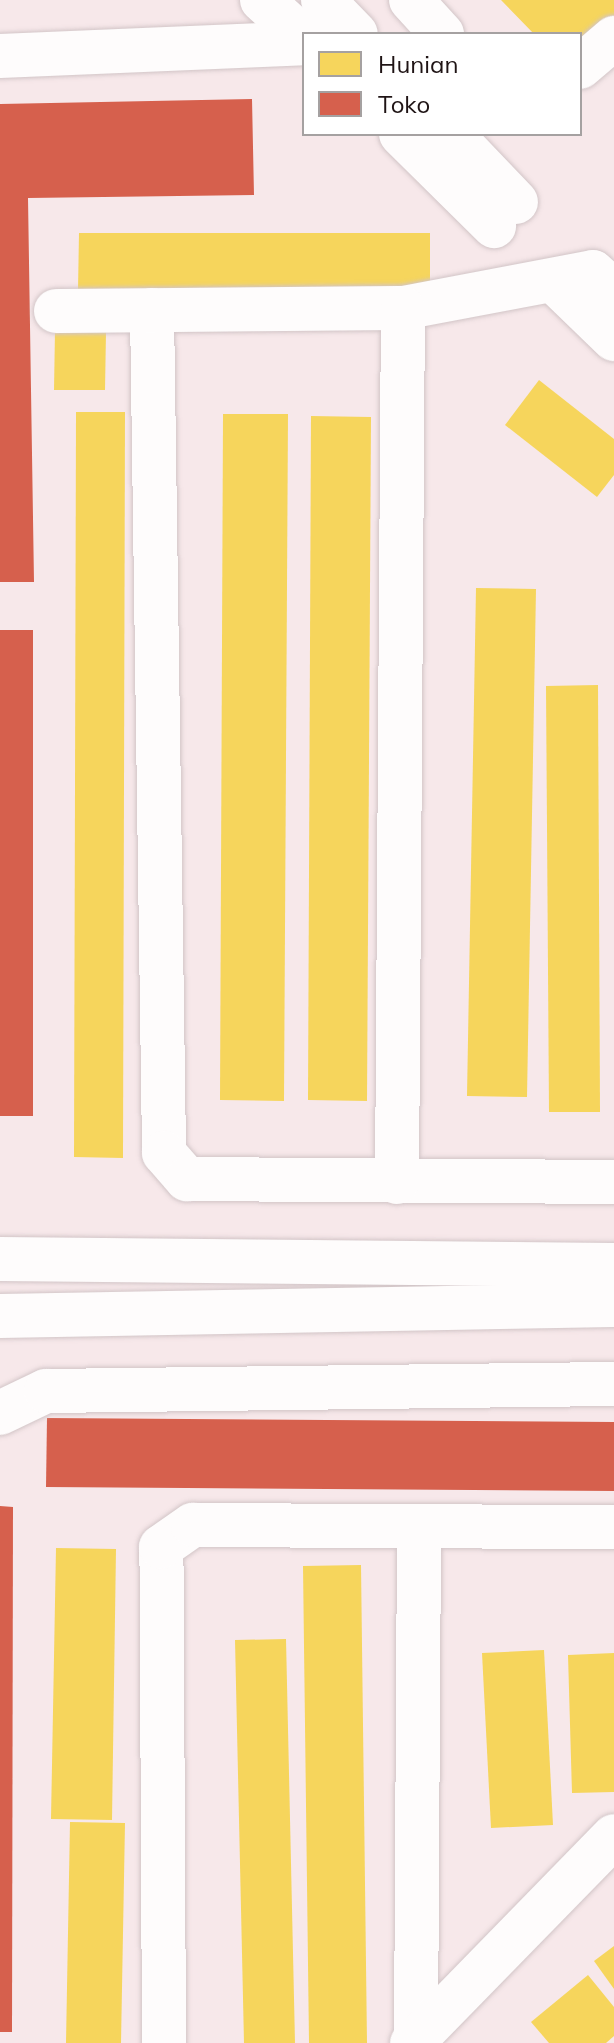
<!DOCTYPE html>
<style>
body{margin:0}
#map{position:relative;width:614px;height:2043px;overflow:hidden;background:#f7e8ea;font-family:Mulish,sans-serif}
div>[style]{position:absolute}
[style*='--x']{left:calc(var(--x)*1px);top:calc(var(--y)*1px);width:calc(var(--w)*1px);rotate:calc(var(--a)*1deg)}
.homes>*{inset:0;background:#f6d55c}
.shops>*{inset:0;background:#d6604d}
.roads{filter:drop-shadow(0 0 2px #d2c5c7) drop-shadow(0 0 2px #d2c5c7)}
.minor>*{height:44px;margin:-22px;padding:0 22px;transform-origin:22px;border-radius:22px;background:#fefcfc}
span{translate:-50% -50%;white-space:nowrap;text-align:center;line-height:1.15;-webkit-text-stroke:8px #fff;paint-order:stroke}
.legend{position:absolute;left:302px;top:32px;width:280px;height:104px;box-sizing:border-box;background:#fff;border:2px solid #a5a1a1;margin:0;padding:10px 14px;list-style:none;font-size:24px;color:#1f1415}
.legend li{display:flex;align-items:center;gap:16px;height:40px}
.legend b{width:40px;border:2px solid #a5a1a1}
</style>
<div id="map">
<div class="homes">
<i style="clip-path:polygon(501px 0,614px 0,614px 16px,580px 49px,580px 34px,534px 34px)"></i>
<i style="clip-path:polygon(79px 233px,430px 233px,430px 290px,78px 290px)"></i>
<i style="clip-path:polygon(55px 331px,106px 332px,105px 390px,54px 390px)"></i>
<i style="clip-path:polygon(539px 380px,614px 439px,614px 475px,597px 497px,505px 425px)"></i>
<i style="clip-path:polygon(76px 412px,125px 412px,123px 1158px,74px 1157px)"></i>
<i style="clip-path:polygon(223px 414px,288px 414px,284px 1101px,220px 1100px)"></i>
<i style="clip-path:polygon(311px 416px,371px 417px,367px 1101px,308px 1100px)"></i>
<i style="clip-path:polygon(476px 588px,536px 589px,527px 1097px,467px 1096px)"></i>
<i style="clip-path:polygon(598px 685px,600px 1112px,549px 1112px,546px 686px)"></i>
<i style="clip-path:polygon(56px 1548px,116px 1549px,112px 1820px,51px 1819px)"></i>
<i style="clip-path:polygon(361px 1565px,367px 2043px,309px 2043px,303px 1566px)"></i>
<i style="clip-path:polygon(286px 1639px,295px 2043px,244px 2043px,235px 1640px)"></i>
<i style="clip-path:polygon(544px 1650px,553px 1825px,491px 1828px,482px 1653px)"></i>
<i style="clip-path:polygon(614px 1653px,614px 1792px,572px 1793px,568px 1655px)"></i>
<i style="clip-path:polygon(70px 1822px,125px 1823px,121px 2043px,66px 2043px)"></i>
<i style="clip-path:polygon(614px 1946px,614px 1989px,594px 1961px)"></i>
<i style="clip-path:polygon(588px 1975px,614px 2007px,614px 2036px,606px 2043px,549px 2043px,531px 2022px)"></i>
</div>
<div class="shops">
<i style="clip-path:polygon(252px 99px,254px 195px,28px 198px,34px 582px,0 582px,0 104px)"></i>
<i style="clip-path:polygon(0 630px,33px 630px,33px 1116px,0 1116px)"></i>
<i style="clip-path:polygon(47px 1418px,614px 1422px,614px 1491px,46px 1487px)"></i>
<i style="clip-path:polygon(0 1506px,13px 1507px,12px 2032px,0 2032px)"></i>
</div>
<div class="roads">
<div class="minor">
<i style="--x:262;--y:0;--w:57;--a:42.1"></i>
<i style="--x:323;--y:0;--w:47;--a:45.9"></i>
<i style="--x:411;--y:0;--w:46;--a:47.6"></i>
<i style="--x:0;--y:56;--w:304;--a:-2.4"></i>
<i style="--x:580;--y:67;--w:45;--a:-40.5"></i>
<i style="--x:401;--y:134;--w:131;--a:44.7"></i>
<i style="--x:451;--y:134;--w:94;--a:46.3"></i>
<i style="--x:556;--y:283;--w:81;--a:44"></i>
<i style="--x:152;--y:310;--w:843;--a:89.18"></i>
<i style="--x:164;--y:1153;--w:35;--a:49"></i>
<i style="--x:187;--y:1179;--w:427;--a:0.4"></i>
<i style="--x:56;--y:311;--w:347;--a:-0.5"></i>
<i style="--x:403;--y:308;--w:193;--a:-10.7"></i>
<i style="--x:593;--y:272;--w:28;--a:42"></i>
<i style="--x:397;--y:1182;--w:874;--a:-89.61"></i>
<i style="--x:0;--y:1259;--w:614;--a:0.56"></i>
<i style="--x:0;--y:1316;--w:614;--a:-1.03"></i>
<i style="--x:0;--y:1413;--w:51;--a:-25.6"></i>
<i style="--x:46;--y:1391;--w:568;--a:-0.71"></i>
<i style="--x:416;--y:2039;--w:510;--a:-89.66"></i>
<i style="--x:164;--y:2043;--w:496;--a:-90.3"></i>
<i style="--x:161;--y:1547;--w:39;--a:-35"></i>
<i style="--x:193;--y:1525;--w:421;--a:0.3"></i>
<i style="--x:412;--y:2043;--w:289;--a:-45.7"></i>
</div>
</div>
<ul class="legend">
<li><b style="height:22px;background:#f6d55c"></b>Hunian</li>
<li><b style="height:22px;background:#d6604d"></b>Toko</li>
</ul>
</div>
